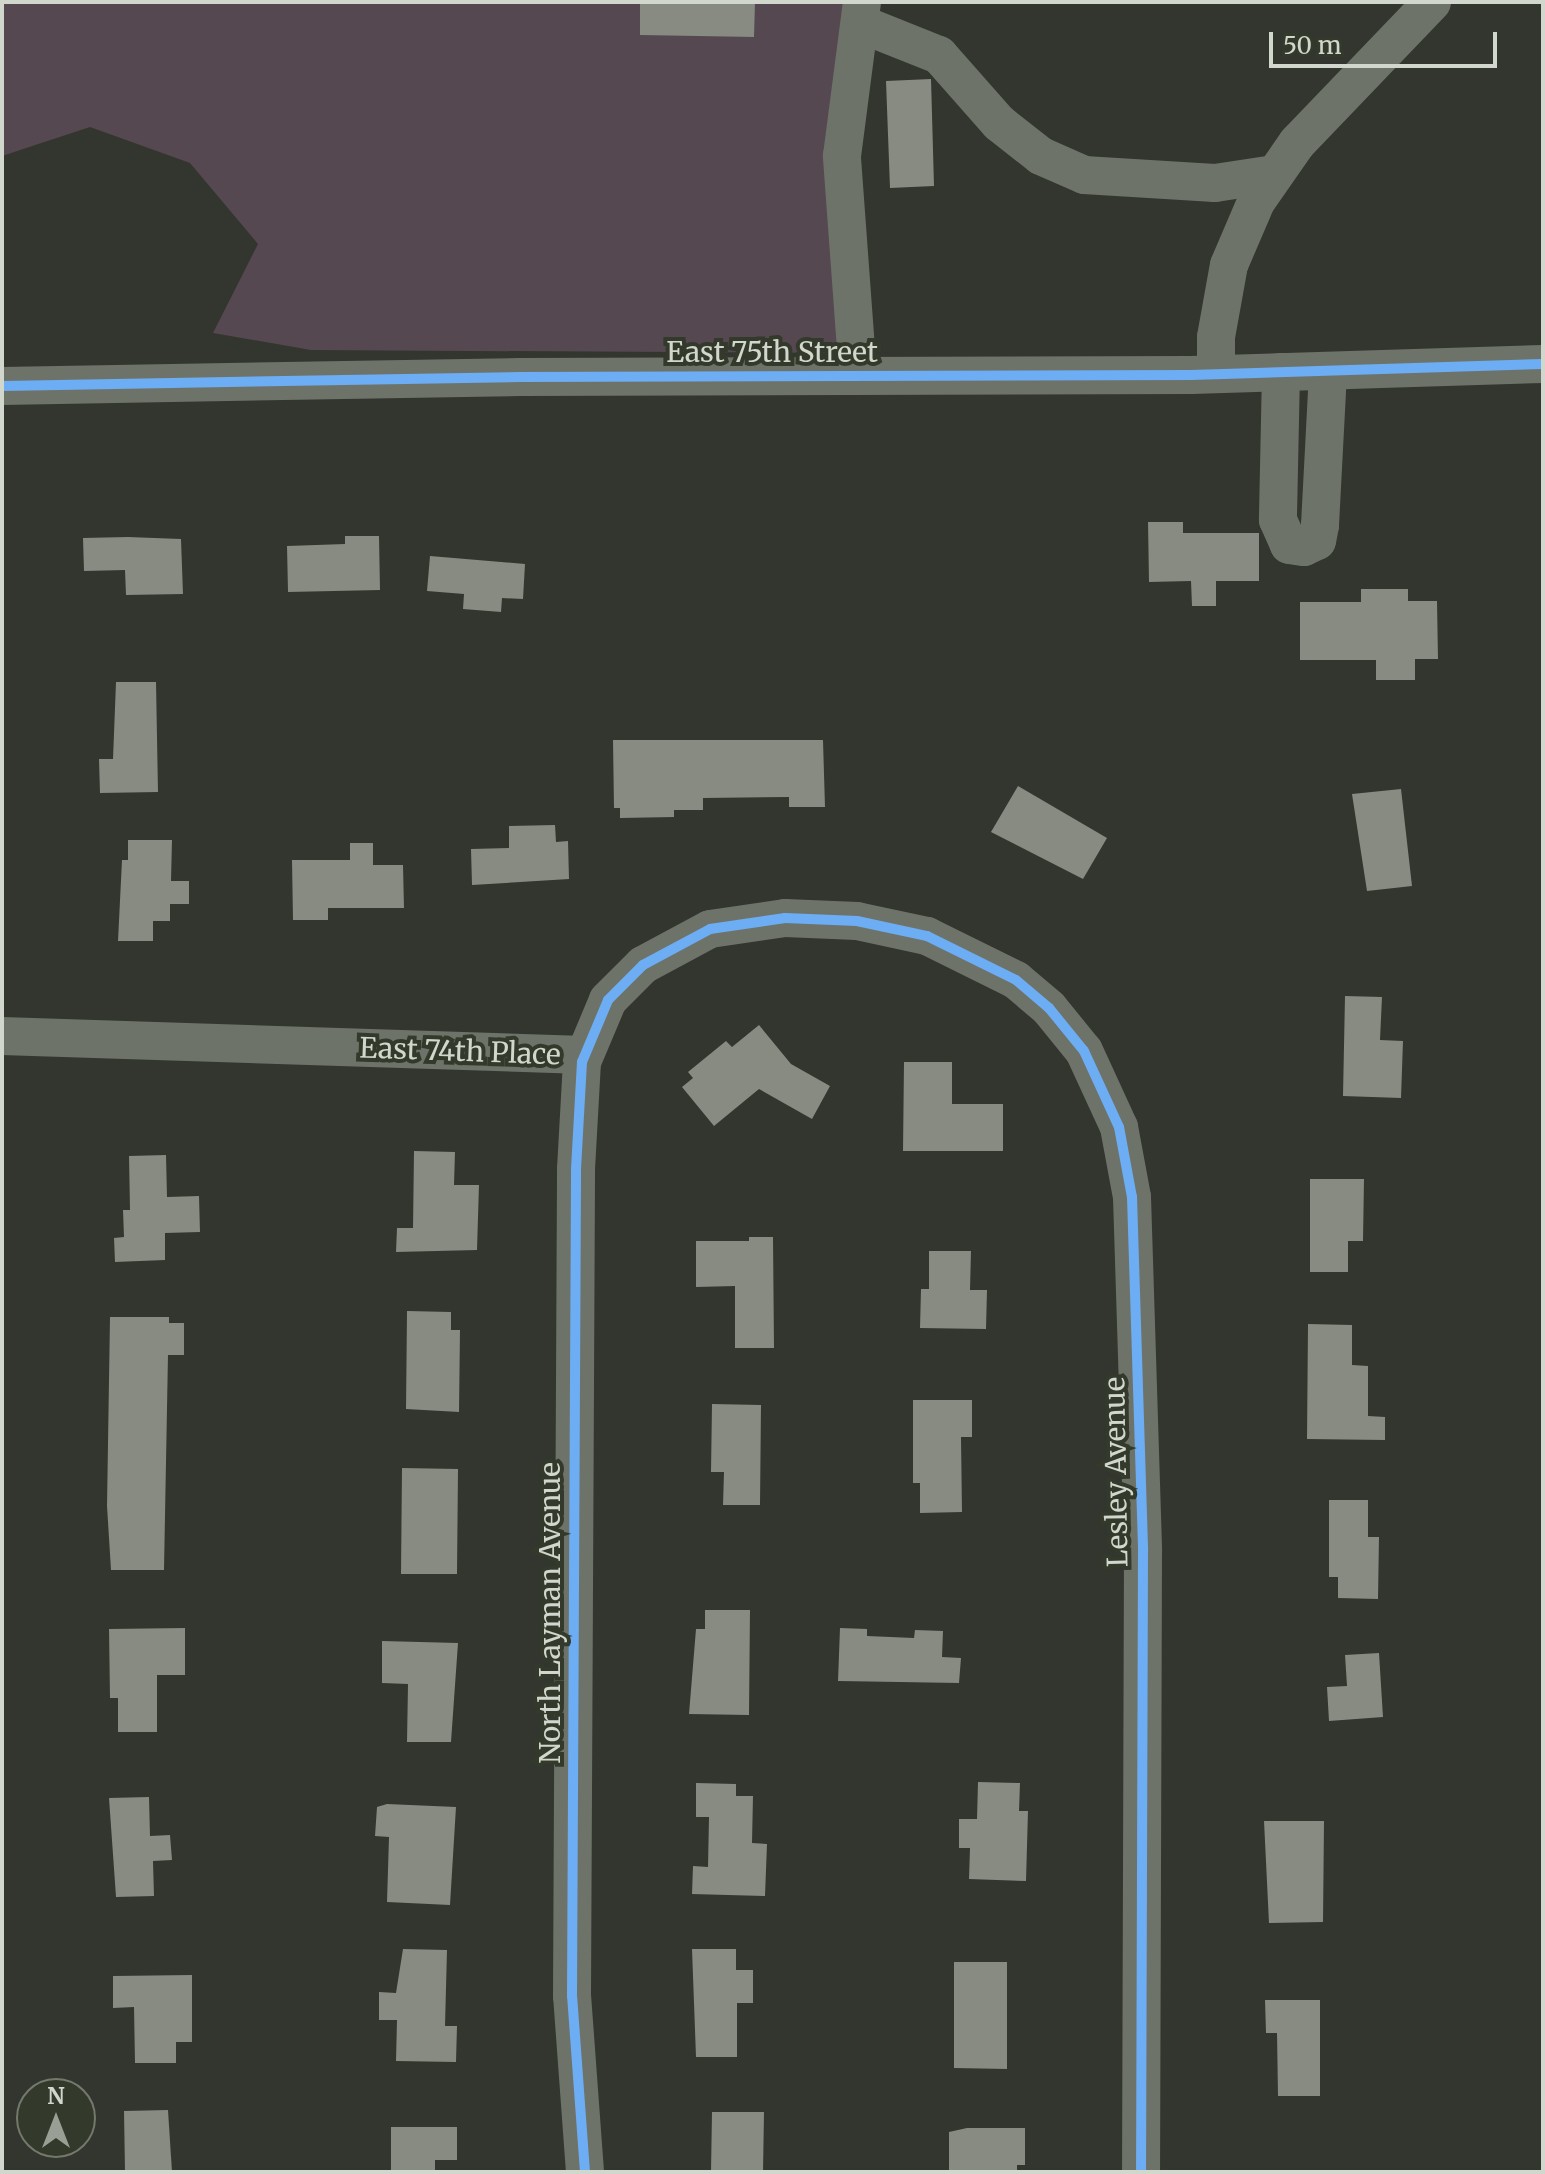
<!DOCTYPE html>
<style>
body{margin:0}
#map{position:relative;width:1545px;height:2174px;overflow:hidden;background:#33362e;font-family:Merriweather,serif}
div>[style]{position:absolute}
[style*='--x']{left:calc(var(--x)*1px);top:calc(var(--y)*1px);width:calc(var(--w)*1px);rotate:calc(var(--a)*1deg)}
.green>*{inset:0;background:#554851}
.building>*{inset:0;background:#878b82}
.minor>*{height:38px;margin:-19px;padding:0 19px;transform-origin:19px;border-radius:19px;background:#6e7369}
.cycleway>*{height:10px;margin:-5px;padding:0 5px;transform-origin:5px;border-radius:5px;background:#6dadf4}
span{translate:-50% -50%;white-space:nowrap;text-align:center;line-height:1.15;-webkit-text-stroke:8px #333a2b;paint-order:stroke}
.street-label{font-size:28px;color:#d2d7cd}
.frame{position:absolute;inset:0;border:4px solid #d2d7cd;pointer-events:none}
.north{position:absolute;left:16px;top:2078px;width:80px;height:80px;box-sizing:border-box;background:#333a2b;border:2px solid #73796c;border-radius:50%;rotate:0deg;font-size:22px;font-weight:700;line-height:32px;text-align:center;color:#d2d7cd}
.north::after{content:'';display:block;margin:auto;width:28px;height:36px;background:#9a9f95;clip-path:polygon(50% 0,100% 100%,50% 72%,0 100%)}
.scale{position:absolute;left:1269px;top:32px;width:228px;height:36px;box-sizing:border-box;border:4px solid #d2d7cd;border-top:0;padding-left:10px;font-size:24px;line-height:28px;white-space:nowrap;color:#d2d7cd;-webkit-text-stroke:6px #333a2b;paint-order:stroke}
</style>
<div id="map">
<div class="green">
<i style="clip-path:polygon(2px 2px,847px 2px,838px 353px,311px 350px,213px 333px,258px 244px,190px 163px,90px 127px,2px 156px)"></i>
</div>
<div class="building">
<i style="clip-path:polygon(640px 2px,755px 2px,754px 37px,640px 35px)"></i>
<i style="clip-path:polygon(931px 79px,934px 186px,890px 188px,886px 81px)"></i>
<i style="clip-path:polygon(1148px 522px,1183px 522px,1183px 533px,1259px 533px,1259px 581px,1216px 581px,1216px 606px,1192px 606px,1191px 581px,1149px 582px)"></i>
<i style="clip-path:polygon(345px 536px,379px 536px,380px 590px,288px 592px,287px 546px,345px 544px)"></i>
<i style="clip-path:polygon(128px 537px,181px 539px,183px 594px,126px 595px,125px 570px,84px 571px,83px 538px)"></i>
<i style="clip-path:polygon(430px 556px,525px 564px,523px 599px,502px 598px,501px 612px,463px 609px,464px 594px,427px 591px)"></i>
<i style="clip-path:polygon(1361px 589px,1408px 589px,1408px 601px,1437px 601px,1438px 659px,1415px 659px,1415px 680px,1376px 680px,1376px 660px,1300px 660px,1300px 602px,1361px 602px)"></i>
<i style="clip-path:polygon(116px 682px,156px 682px,158px 792px,100px 793px,99px 759px,113px 759px)"></i>
<i style="clip-path:polygon(613px 740px,823px 740px,825px 807px,789px 807px,789px 797px,703px 798px,703px 810px,674px 810px,674px 817px,620px 818px,620px 808px,614px 808px)"></i>
<i style="clip-path:polygon(1018px 786px,1107px 838px,1083px 879px,991px 832px)"></i>
<i style="clip-path:polygon(1401px 789px,1412px 886px,1367px 891px,1352px 794px)"></i>
<i style="clip-path:polygon(555px 825px,556px 842px,568px 841px,569px 879px,472px 885px,471px 849px,509px 848px,509px 826px)"></i>
<i style="clip-path:polygon(128px 840px,172px 840px,171px 881px,189px 881px,189px 904px,170px 904px,170px 921px,153px 921px,153px 941px,118px 941px,122px 860px,128px 860px)"></i>
<i style="clip-path:polygon(350px 843px,373px 843px,373px 865px,403px 865px,404px 908px,328px 908px,328px 920px,293px 920px,292px 860px,350px 860px)"></i>
<i style="clip-path:polygon(1345px 996px,1382px 997px,1380px 1040px,1403px 1041px,1401px 1098px,1343px 1096px)"></i>
<i style="clip-path:polygon(759px 1025px,791px 1064px,830px 1086px,812px 1119px,759px 1089px,714px 1126px,682px 1087px,693px 1078px,688px 1072px,726px 1041px,732px 1047px)"></i>
<i style="clip-path:polygon(904px 1062px,952px 1062px,952px 1104px,1003px 1104px,1003px 1151px,903px 1151px)"></i>
<i style="clip-path:polygon(414px 1151px,455px 1152px,454px 1185px,479px 1185px,477px 1250px,396px 1252px,397px 1228px,413px 1228px)"></i>
<i style="clip-path:polygon(166px 1155px,167px 1197px,199px 1196px,200px 1232px,165px 1233px,165px 1260px,115px 1262px,114px 1238px,124px 1237px,123px 1210px,130px 1210px,129px 1156px)"></i>
<i style="clip-path:polygon(1310px 1179px,1364px 1179px,1363px 1241px,1348px 1241px,1348px 1272px,1310px 1272px)"></i>
<i style="clip-path:polygon(749px 1237px,773px 1237px,774px 1348px,735px 1348px,735px 1286px,696px 1287px,696px 1241px,749px 1241px)"></i>
<i style="clip-path:polygon(929px 1251px,971px 1251px,970px 1290px,987px 1290px,986px 1329px,920px 1328px,921px 1289px,929px 1289px)"></i>
<i style="clip-path:polygon(407px 1311px,451px 1312px,451px 1330px,460px 1330px,459px 1412px,406px 1409px)"></i>
<i style="clip-path:polygon(110px 1317px,169px 1317px,169px 1323px,184px 1323px,184px 1355px,168px 1355px,164px 1570px,111px 1570px,107px 1506px)"></i>
<i style="clip-path:polygon(1308px 1324px,1352px 1325px,1352px 1365px,1368px 1366px,1368px 1416px,1385px 1417px,1385px 1440px,1307px 1439px)"></i>
<i style="clip-path:polygon(913px 1400px,972px 1400px,972px 1437px,961px 1437px,962px 1512px,920px 1513px,920px 1483px,913px 1483px)"></i>
<i style="clip-path:polygon(712px 1404px,761px 1405px,760px 1505px,723px 1505px,724px 1472px,711px 1472px)"></i>
<i style="clip-path:polygon(402px 1468px,458px 1469px,457px 1574px,401px 1574px)"></i>
<i style="clip-path:polygon(1329px 1500px,1368px 1500px,1368px 1537px,1379px 1537px,1378px 1599px,1338px 1598px,1338px 1577px,1329px 1577px)"></i>
<i style="clip-path:polygon(705px 1610px,750px 1610px,749px 1715px,689px 1714px,696px 1629px,705px 1629px)"></i>
<i style="clip-path:polygon(185px 1628px,185px 1675px,157px 1675px,157px 1732px,118px 1732px,118px 1698px,110px 1698px,109px 1629px)"></i>
<i style="clip-path:polygon(840px 1628px,867px 1629px,867px 1636px,914px 1638px,915px 1630px,943px 1631px,942px 1657px,961px 1658px,959px 1683px,838px 1681px)"></i>
<i style="clip-path:polygon(382px 1641px,458px 1643px,451px 1742px,407px 1742px,408px 1684px,382px 1683px)"></i>
<i style="clip-path:polygon(1379px 1653px,1383px 1717px,1329px 1721px,1327px 1687px,1347px 1686px,1345px 1655px)"></i>
<i style="clip-path:polygon(978px 1782px,1020px 1783px,1019px 1811px,1028px 1811px,1026px 1881px,969px 1879px,970px 1848px,959px 1848px,959px 1819px,977px 1819px)"></i>
<i style="clip-path:polygon(696px 1783px,736px 1784px,736px 1796px,753px 1796px,752px 1843px,767px 1844px,765px 1896px,692px 1894px,693px 1866px,708px 1867px,709px 1817px,696px 1817px)"></i>
<i style="clip-path:polygon(149px 1797px,150px 1836px,170px 1835px,172px 1860px,153px 1861px,154px 1896px,116px 1897px,109px 1798px)"></i>
<i style="clip-path:polygon(387px 1804px,456px 1807px,450px 1905px,387px 1902px,389px 1837px,375px 1836px,377px 1807px)"></i>
<i style="clip-path:polygon(1264px 1821px,1324px 1821px,1323px 1922px,1269px 1923px)"></i>
<i style="clip-path:polygon(403px 1949px,447px 1950px,445px 2026px,457px 2026px,456px 2062px,396px 2061px,397px 2020px,379px 2020px,379px 1992px,396px 1993px)"></i>
<i style="clip-path:polygon(692px 1949px,736px 1949px,736px 1970px,753px 1970px,753px 2003px,737px 2003px,737px 2057px,696px 2057px)"></i>
<i style="clip-path:polygon(954px 1962px,1007px 1962px,1007px 2069px,954px 2068px)"></i>
<i style="clip-path:polygon(192px 1975px,192px 2042px,176px 2042px,176px 2063px,135px 2063px,134px 2007px,113px 2008px,113px 1976px)"></i>
<i style="clip-path:polygon(1265px 2000px,1320px 2000px,1320px 2096px,1278px 2096px,1277px 2033px,1266px 2033px)"></i>
<i style="clip-path:polygon(168px 2110px,172px 2172px,125px 2172px,124px 2111px)"></i>
<i style="clip-path:polygon(712px 2112px,764px 2112px,763px 2172px,711px 2172px)"></i>
<i style="clip-path:polygon(391px 2127px,457px 2127px,457px 2160px,435px 2160px,435px 2172px,391px 2172px)"></i>
<i style="clip-path:polygon(967px 2128px,1025px 2128px,1025px 2165px,1017px 2165px,1017px 2172px,949px 2172px,949px 2132px)"></i>
</div>
<div class="minor">
<i style="--x:861;--y:24;--w:84;--a:21.7"></i>
<i style="--x:939;--y:55;--w:91;--a:48.6"></i>
<i style="--x:999;--y:123;--w:53;--a:38.2"></i>
<i style="--x:1041;--y:156;--w:47;--a:23.8"></i>
<i style="--x:1084;--y:175;--w:131;--a:3.5"></i>
<i style="--x:1215;--y:183;--w:60;--a:-8.7"></i>
<i style="--x:1281;--y:372;--w:148;--a:91.2"></i>
<i style="--x:1278;--y:520;--w:27;--a:66"></i>
<i style="--x:1289;--y:545;--w:15;--a:8"></i>
<i style="--x:1304;--y:547;--w:14;--a:-25"></i>
<i style="--x:1317;--y:541;--w:16;--a:-79"></i>
<i style="--x:1320;--y:525;--w:154;--a:-87"></i>
<i style="--x:1216;--y:374;--w:37;--a:-90"></i>
<i style="--x:1216;--y:337;--w:73;--a:-79.8"></i>
<i style="--x:1229;--y:265;--w:69;--a:-66.8"></i>
<i style="--x:1256;--y:202;--w:72;--a:-55.2"></i>
<i style="--x:1297;--y:143;--w:195;--a:-46.2"></i>
<i style="--x:858;--y:376;--w:221;--a:-94.2"></i>
<i style="--x:842;--y:156;--w:155;--a:-82.6"></i>
<i style="--x:2;--y:386;--w:518;--a:-1"></i>
<i style="--x:520;--y:377;--w:671;--a:-0.17"></i>
<i style="--x:1191;--y:375;--w:352;--a:-1.8"></i>
<i style="--x:2;--y:1036;--w:582;--a:1.87"></i>
<i style="--x:585;--y:2172;--w:176;--a:-94.2"></i>
<i style="--x:572;--y:1996;--w:827;--a:-89.72"></i>
<i style="--x:576;--y:1169;--w:107;--a:-86.8"></i>
<i style="--x:582;--y:1062;--w:67;--a:-67.2"></i>
<i style="--x:608;--y:1000;--w:49;--a:-45"></i>
<i style="--x:643;--y:965;--w:76;--a:-28.2"></i>
<i style="--x:710;--y:929;--w:76;--a:-8.3"></i>
<i style="--x:785;--y:918;--w:72;--a:2.4"></i>
<i style="--x:857;--y:921;--w:72;--a:12.1"></i>
<i style="--x:927;--y:936;--w:99;--a:26.3"></i>
<i style="--x:1016;--y:980;--w:43;--a:40.3"></i>
<i style="--x:1049;--y:1008;--w:55;--a:50.9"></i>
<i style="--x:1084;--y:1051;--w:84;--a:65.3"></i>
<i style="--x:1119;--y:1127;--w:71;--a:79.5"></i>
<i style="--x:1132;--y:1197;--w:354;--a:88.2"></i>
<i style="--x:1143;--y:1551;--w:621;--a:90.18"></i>
</div>
<div class="cycleway">
<i style="--x:2;--y:386;--w:518;--a:-1"></i>
<i style="--x:520;--y:377;--w:671;--a:-0.17"></i>
<i style="--x:1191;--y:375;--w:352;--a:-1.8"></i>
<i style="--x:585;--y:2172;--w:176;--a:-94.2"></i>
<i style="--x:572;--y:1996;--w:827;--a:-89.72"></i>
<i style="--x:576;--y:1169;--w:107;--a:-86.8"></i>
<i style="--x:582;--y:1062;--w:67;--a:-67.2"></i>
<i style="--x:608;--y:1000;--w:49;--a:-45"></i>
<i style="--x:643;--y:965;--w:76;--a:-28.2"></i>
<i style="--x:710;--y:929;--w:76;--a:-8.3"></i>
<i style="--x:785;--y:918;--w:72;--a:2.4"></i>
<i style="--x:857;--y:921;--w:72;--a:12.1"></i>
<i style="--x:927;--y:936;--w:99;--a:26.3"></i>
<i style="--x:1016;--y:980;--w:43;--a:40.3"></i>
<i style="--x:1049;--y:1008;--w:55;--a:50.9"></i>
<i style="--x:1084;--y:1051;--w:84;--a:65.3"></i>
<i style="--x:1119;--y:1127;--w:71;--a:79.5"></i>
<i style="--x:1132;--y:1197;--w:354;--a:88.2"></i>
<i style="--x:1143;--y:1551;--w:621;--a:90.18"></i>
</div>
<div class="street-label">
<span style="left:772px;top:352px">East 75th Street</span>
<span style="left:460px;top:1051px;rotate:2deg">East 74th Place</span>
<span style="left:1116px;top:1472px;rotate:-91deg">Lesley Avenue</span>
<span style="left:550px;top:1613px;rotate:-90deg">North Layman Avenue</span>
</div>
<div class="frame"></div>
<div class="north">N</div>
<div class="scale">50 m</div>
</div>
